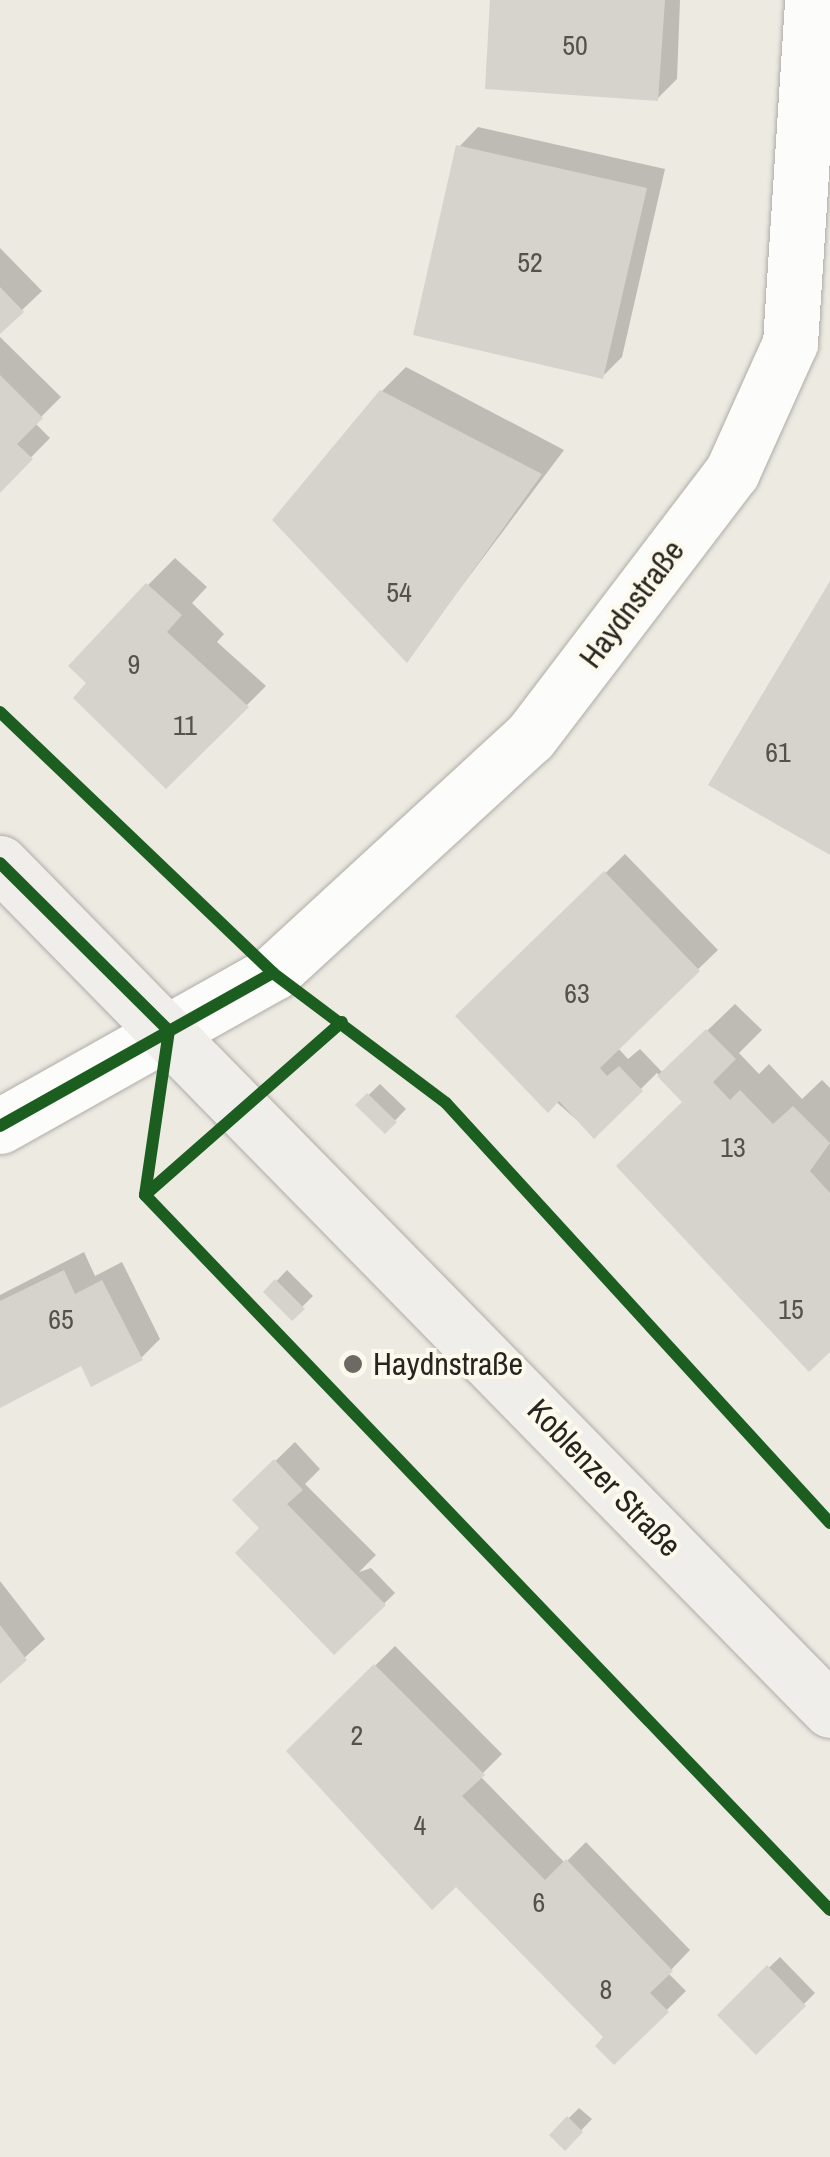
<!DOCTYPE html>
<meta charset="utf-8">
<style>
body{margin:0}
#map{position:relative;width:830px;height:2157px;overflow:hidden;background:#edeae2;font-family:"Archivo Narrow",sans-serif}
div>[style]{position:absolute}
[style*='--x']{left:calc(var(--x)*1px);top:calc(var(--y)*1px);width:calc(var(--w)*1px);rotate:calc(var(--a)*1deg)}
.shadow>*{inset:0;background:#0003}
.building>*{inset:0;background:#d6d3cd}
.roads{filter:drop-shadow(0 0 2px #afaca7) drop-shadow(0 0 2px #afaca7)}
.street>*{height:55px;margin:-27.5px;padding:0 27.5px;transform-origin:27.5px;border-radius:27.5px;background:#fcfcfb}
.secondary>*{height:55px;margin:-27.5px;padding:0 27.5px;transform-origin:27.5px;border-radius:27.5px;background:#f0eeea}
.cycleway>*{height:12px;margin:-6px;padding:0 6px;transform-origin:6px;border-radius:6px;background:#1b5e20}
.dots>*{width:28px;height:28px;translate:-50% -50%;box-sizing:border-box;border:5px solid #fef9ed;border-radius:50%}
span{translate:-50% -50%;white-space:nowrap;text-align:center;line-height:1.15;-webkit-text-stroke:8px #fef9ed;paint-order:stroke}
.number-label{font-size:28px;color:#54524c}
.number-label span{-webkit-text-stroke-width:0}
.street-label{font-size:32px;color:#27251f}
.poi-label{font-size:32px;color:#27251f}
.left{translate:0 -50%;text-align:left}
</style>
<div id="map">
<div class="shadow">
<i style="clip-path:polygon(493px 0,680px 0,677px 79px,658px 98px)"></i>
<i style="clip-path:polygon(478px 127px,665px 169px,622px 357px,603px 376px,459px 147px)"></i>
<i style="clip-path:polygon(0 248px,42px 291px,0 331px)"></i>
<i style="clip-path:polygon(0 337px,61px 397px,35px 423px,50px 438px,0 489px)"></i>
<i style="clip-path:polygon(406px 367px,564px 450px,407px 659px,382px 391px)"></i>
<i style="clip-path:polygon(175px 558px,207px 587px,192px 603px,224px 634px,217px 642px,266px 686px,166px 786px,90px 682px,148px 585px)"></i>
<i style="clip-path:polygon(625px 854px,718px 950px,617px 1047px,628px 1059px,640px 1049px,663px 1073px,735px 1004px,762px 1030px,739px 1053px,759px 1074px,769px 1064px,802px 1099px,822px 1080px,830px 1088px,830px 1349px,685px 1102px,657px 1073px,594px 1135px,458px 1016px)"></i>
<i style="clip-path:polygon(380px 1084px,406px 1109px,385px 1131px,358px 1105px)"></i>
<i style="clip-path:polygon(84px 1252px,95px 1276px,122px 1262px,160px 1339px,141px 1358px,82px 1363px,0 1405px,0 1295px)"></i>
<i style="clip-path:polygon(287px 1270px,313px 1296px,292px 1317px,266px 1292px)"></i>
<i style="clip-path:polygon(295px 1442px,320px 1469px,305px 1484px,376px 1555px,359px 1572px,371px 1568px,395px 1593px,334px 1652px,263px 1528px,235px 1500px)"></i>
<i style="clip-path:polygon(0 1581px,45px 1639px,0 1680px)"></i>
<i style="clip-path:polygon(395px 1646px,502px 1754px,480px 1776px,565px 1863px,586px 1842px,690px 1950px,668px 1973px,686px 1991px,614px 2062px,607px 2037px,456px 1884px,289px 1751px)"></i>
<i style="clip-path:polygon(780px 1957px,815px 1993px,756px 2052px,720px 2015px)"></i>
<i style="clip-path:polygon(579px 2108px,592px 2119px,565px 2147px,552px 2135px)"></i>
</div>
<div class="building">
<i style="clip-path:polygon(490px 0,665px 0,658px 101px,485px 89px)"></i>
<i style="clip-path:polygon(456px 145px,647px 188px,603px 379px,413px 335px)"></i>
<i style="clip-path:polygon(0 287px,24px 312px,0 334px)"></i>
<i style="clip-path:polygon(0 375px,43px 418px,17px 444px,33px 459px,0 493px)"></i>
<i style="clip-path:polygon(380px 390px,542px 474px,407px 663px,272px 520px)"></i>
<i style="clip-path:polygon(830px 581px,830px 855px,708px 785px)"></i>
<i style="clip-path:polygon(146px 583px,182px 615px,167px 632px,249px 707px,166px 789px,73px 698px,86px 683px,68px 666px)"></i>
<i style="clip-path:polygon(604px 871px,700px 971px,600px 1068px,607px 1076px,619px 1066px,643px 1091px,594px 1139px,559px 1101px,548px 1113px,455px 1016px)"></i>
<i style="clip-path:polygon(706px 1029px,736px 1059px,713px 1082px,730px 1100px,740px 1090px,773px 1124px,793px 1106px,830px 1143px,810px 1171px,830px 1193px,830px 1352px,809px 1372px,616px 1166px,682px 1102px,657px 1076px)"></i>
<i style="clip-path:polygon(367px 1093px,397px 1122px,385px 1134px,355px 1105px)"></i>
<i style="clip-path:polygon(64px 1270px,75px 1294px,102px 1280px,143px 1360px,91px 1387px,81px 1366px,0 1408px,0 1301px)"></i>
<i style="clip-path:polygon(275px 1279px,305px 1309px,292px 1321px,263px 1292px)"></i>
<i style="clip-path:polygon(274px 1459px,303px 1490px,287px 1504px,386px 1605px,334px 1655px,235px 1553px,259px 1528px,232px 1500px)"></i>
<i style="clip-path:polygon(0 1625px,27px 1660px,0 1684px)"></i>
<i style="clip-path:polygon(374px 1664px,485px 1775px,462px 1796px,545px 1880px,566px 1859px,673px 1971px,650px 1993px,669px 2012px,614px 2065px,595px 2046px,603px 2037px,456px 1887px,432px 1910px,286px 1751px)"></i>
<i style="clip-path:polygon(767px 1965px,806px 2006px,756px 2055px,717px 2015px)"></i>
<i style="clip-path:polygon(567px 2116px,583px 2132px,565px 2151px,549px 2135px)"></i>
</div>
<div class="roads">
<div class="street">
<i style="--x:0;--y:1126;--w:313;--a:-29.3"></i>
<i style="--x:273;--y:973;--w:349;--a:-42.6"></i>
<i style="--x:530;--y:737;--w:333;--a:-52.7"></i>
<i style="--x:732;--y:472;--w:141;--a:-65.8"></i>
<i style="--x:790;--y:343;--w:344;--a:-86.3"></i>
</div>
<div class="secondary">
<i style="--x:0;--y:863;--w:1186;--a:45.58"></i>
</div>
</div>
<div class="cycleway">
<i style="--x:0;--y:712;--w:378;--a:43.7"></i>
<i style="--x:273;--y:973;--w:216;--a:36.9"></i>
<i style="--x:446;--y:1103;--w:569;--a:47.56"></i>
<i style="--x:0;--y:863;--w:238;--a:44.8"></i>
<i style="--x:0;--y:1126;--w:313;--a:-29.3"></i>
<i style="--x:145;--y:1195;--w:990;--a:46.23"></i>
<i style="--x:145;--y:1195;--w:262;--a:-41.3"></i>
<i style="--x:145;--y:1195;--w:166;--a:-81.7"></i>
</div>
<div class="dots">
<i style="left:353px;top:1364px;background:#6c6a63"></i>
</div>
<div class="number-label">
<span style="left:575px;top:45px">50</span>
<span style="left:530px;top:262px">52</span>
<span style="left:399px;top:592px">54</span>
<span style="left:134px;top:664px">9</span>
<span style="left:185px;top:725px">11</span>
<span style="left:778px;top:752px">61</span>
<span style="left:577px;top:993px">63</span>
<span style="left:733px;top:1147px">13</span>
<span style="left:791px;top:1309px">15</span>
<span style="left:61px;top:1319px">65</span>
<span style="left:357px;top:1735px">2</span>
<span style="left:420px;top:1825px">4</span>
<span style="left:539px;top:1902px">6</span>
<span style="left:606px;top:1989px">8</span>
</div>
<div class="street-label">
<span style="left:632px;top:604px;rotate:-53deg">Haydnstraße</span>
<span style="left:604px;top:1478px;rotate:46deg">Koblenzer Straße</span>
</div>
<div class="poi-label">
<span class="left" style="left:373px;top:1364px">Haydnstraße</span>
</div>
</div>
